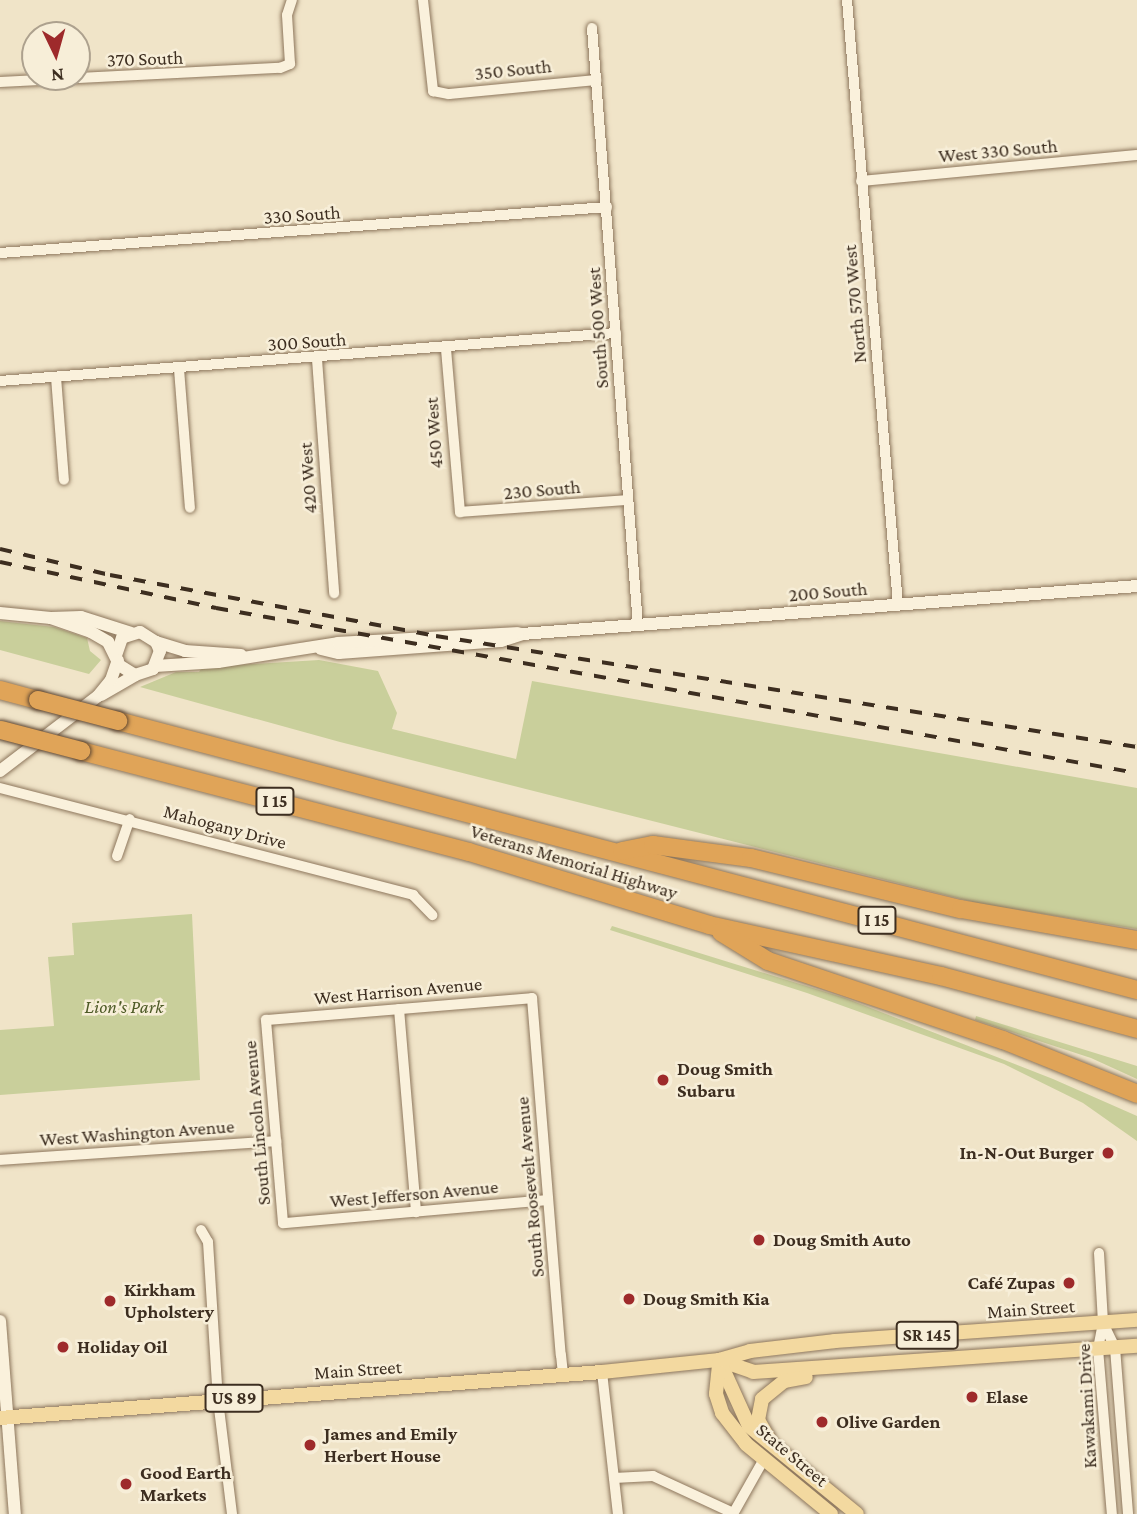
<!DOCTYPE html>
<meta charset="utf-8">
<style>
body{margin:0}
#map{position:relative;width:1137px;height:1514px;overflow:hidden;background:#f0e4c8;font-family:"Crimson Pro",serif}
div>[style]{position:absolute}
[style*='--x']{left:calc(var(--x)*1px);top:calc(var(--y)*1px);width:calc(var(--w)*1px);rotate:calc(var(--a)*1deg)}
.green>*{inset:0;background:#c9cf9b}
.roads{filter:drop-shadow(0 0 2px #8d765c) drop-shadow(0 0 2px #8d765c)}
.minor>*{height:10px;margin:-5px;padding:0 5px;transform-origin:5px;border-radius:5px;background:#faf1dc}
.tertiary>*{height:12px;margin:-6px;padding:0 6px;transform-origin:6px;border-radius:6px;background:#faf1dc}
.primary>*{height:14px;margin:-7px;padding:0 7px;transform-origin:7px;border-radius:7px;background:#f3d9a0}
.motorway>*{height:18px;margin:-9px;padding:0 9px;transform-origin:9px;border-radius:9px;background:#e0a458}
.rail>*{height:3.5px;margin-top:-1.75px;transform-origin:0;background:repeating-linear-gradient(90deg,#3d2e20 0 12px,transparent 0 24px)}
.bridges{filter:drop-shadow(0 0 2px #5b4430) drop-shadow(0 0 2px #5b4430)}
.motorway-bridge>*{height:18px;margin:-9px;padding:0 9px;transform-origin:9px;border-radius:9px;background:#e0a458}
.dots>*{width:19px;height:19px;translate:-50% -50%;box-sizing:border-box;border:4px solid #f7eed8;border-radius:50%}
span{translate:-50% -50%;white-space:nowrap;text-align:center;line-height:1.15;-webkit-text-stroke:5px #f7eed8;paint-order:stroke}
.shield-label span{padding:2px 5px;background:#f7eed8;border:2px solid;border-radius:5px;-webkit-text-stroke-width:0}
.shield-label{font-size:18px;color:#3d2e20;font-weight:700}
.street-label{font-size:19px;color:#3d2e20}
.park-label{font-size:19px;color:#4d5a26;font-style:italic}
.poi-label{font-size:19px;color:#3d2e20;font-weight:700}
.left{translate:0 -50%;text-align:left}
.right{translate:-100% -50%;text-align:right}
.north{position:absolute;left:21px;top:21px;width:70px;height:70px;box-sizing:border-box;background:#f7eed8;border:2px solid #ada18e;border-radius:50%;rotate:175deg;font-size:19px;font-weight:700;line-height:28px;text-align:center;color:#3d2e20}
.north::after{content:'';display:block;margin:auto;width:24px;height:32px;background:#9e2a2b;clip-path:polygon(50% 0,100% 100%,50% 72%,0 100%)}
</style>
<div id="map">
<div class="green">
<i style="clip-path:polygon(0 621px,54px 627px,87px 638px,90px 651px,101px 660px,89px 674px,0 650px)"></i>
<i style="clip-path:polygon(319px 660px,378px 671px,397px 713px,392px 729px,516px 759px,532px 681px,1137px 788px,1137px 929px,981px 904px,340px 742px,140px 687px,176px 672px,199px 672px,202px 667px)"></i>
<i style="clip-path:polygon(192px 914px,200px 1080px,0 1095px,0 1030px,54px 1026px,48px 957px,74px 955px,72px 923px)"></i>
<i style="clip-path:polygon(612px 926px,845px 998px,1053px 1079px,1137px 1116px,1137px 1141px,1083px 1103px,1004px 1064px,807px 993px,610px 930px)"></i>
<i style="clip-path:polygon(976px 1016px,1137px 1066px,1137px 1079px,1091px 1058px,975px 1020px)"></i>
</div>
<div class="roads">
<div class="minor">
<i style="--x:423;--y:0;--w:92;--a:83.7"></i>
<i style="--x:433;--y:91;--w:16;--a:11"></i>
<i style="--x:449;--y:94;--w:148;--a:-5.4"></i>
<i style="--x:847;--y:0;--w:607;--a:85.18"></i>
<i style="--x:592;--y:28;--w:600;--a:85.6"></i>
<i style="--x:0;--y:82;--w:280;--a:-2.9"></i>
<i style="--x:280;--y:68;--w:11;--a:-22"></i>
<i style="--x:290;--y:64;--w:49;--a:-93.5"></i>
<i style="--x:287;--y:15;--w:16;--a:-72"></i>
<i style="--x:861;--y:181;--w:277;--a:-5.4"></i>
<i style="--x:0;--y:253;--w:609;--a:-4.33"></i>
<i style="--x:446;--y:349;--w:164;--a:85.1"></i>
<i style="--x:460;--y:512;--w:168;--a:-4.1"></i>
<i style="--x:317;--y:359;--w:235;--a:85.8"></i>
<i style="--x:179;--y:369;--w:139;--a:85.5"></i>
<i style="--x:56;--y:377;--w:103;--a:85.6"></i>
<i style="--x:0;--y:381;--w:618;--a:-4.46"></i>
<i style="--x:0;--y:788;--w:427;--a:14.5"></i>
<i style="--x:413;--y:895;--w:28;--a:46"></i>
<i style="--x:117;--y:856;--w:39;--a:-71"></i>
<i style="--x:399;--y:1009;--w:204;--a:85.2"></i>
<i style="--x:0;--y:1160;--w:277;--a:-3.9"></i>
<i style="--x:548;--y:1200;--w:266;--a:175"></i>
<i style="--x:283;--y:1223;--w:204;--a:-94.8"></i>
<i style="--x:266;--y:1020;--w:267;--a:-4.7"></i>
<i style="--x:532;--y:998;--w:358;--a:85.4"></i>
<i style="--x:561;--y:1355;--w:19;--a:84"></i>
<i style="--x:201;--y:1230;--w:14;--a:60"></i>
<i style="--x:208;--y:1242;--w:158;--a:86.4"></i>
<i style="--x:218;--y:1400;--w:115;--a:83"></i>
<i style="--x:1099;--y:1253;--w:70;--a:86.7"></i>
<i style="--x:1103;--y:1323;--w:26;--a:101"></i>
<i style="--x:1098;--y:1349;--w:166;--a:85.2"></i>
<i style="--x:1103;--y:1323;--w:28;--a:64"></i>
<i style="--x:1115;--y:1348;--w:167;--a:85.5"></i>
<i style="--x:602;--y:1372;--w:143;--a:83.6"></i>
<i style="--x:614;--y:1478;--w:39;--a:-3"></i>
<i style="--x:653;--y:1476;--w:88;--a:24.8"></i>
<i style="--x:733;--y:1514;--w:63;--a:-60.6"></i>
</div>
<div class="tertiary">
<i style="--x:0;--y:613;--w:51;--a:5.6"></i>
<i style="--x:51;--y:618;--w:42;--a:19.3"></i>
<i style="--x:91;--y:632;--w:20;--a:30"></i>
<i style="--x:108;--y:642;--w:25;--a:64"></i>
<i style="--x:119;--y:665;--w:19;--a:32"></i>
<i style="--x:135;--y:675;--w:19;--a:-18"></i>
<i style="--x:153;--y:669;--w:19;--a:-69"></i>
<i style="--x:160;--y:651;--w:10;--a:-114"></i>
<i style="--x:156;--y:642;--w:19;--a:-148"></i>
<i style="--x:140;--y:632;--w:19;--a:162"></i>
<i style="--x:122;--y:638;--w:18;--a:109"></i>
<i style="--x:51;--y:618;--w:30;--a:-2"></i>
<i style="--x:81;--y:617;--w:52;--a:17.7"></i>
<i style="--x:156;--y:642;--w:30;--a:17"></i>
<i style="--x:185;--y:651;--w:56;--a:4.1"></i>
<i style="--x:321;--y:649;--w:18;--a:13"></i>
<i style="--x:339;--y:653;--w:162;--a:-4.2"></i>
<i style="--x:501;--y:641;--w:22;--a:-18"></i>
<i style="--x:522;--y:634;--w:617;--a:-4.46"></i>
<i style="--x:155;--y:666;--w:63;--a:-3.6"></i>
<i style="--x:218;--y:662;--w:121;--a:-9"></i>
<i style="--x:338;--y:643;--w:180;--a:-3.2"></i>
<i style="--x:101;--y:695;--w:39;--a:-30"></i>
<i style="--x:0;--y:771;--w:123;--a:-37.4"></i>
<i style="--x:98;--y:696;--w:21;--a:-51"></i>
<i style="--x:111;--y:680;--w:21;--a:-71"></i>
<i style="--x:0;--y:1321;--w:194;--a:85.6"></i>
</div>
<div class="primary">
<i style="--x:719;--y:1360;--w:36;--a:19"></i>
<i style="--x:753;--y:1372;--w:385;--a:-3.9"></i>
<i style="--x:719;--y:1360;--w:72;--a:65.6"></i>
<i style="--x:749;--y:1426;--w:139;--a:39.2"></i>
<i style="--x:719;--y:1365;--w:29;--a:96"></i>
<i style="--x:716;--y:1394;--w:20;--a:72"></i>
<i style="--x:722;--y:1413;--w:39;--a:52"></i>
<i style="--x:746;--y:1444;--w:110;--a:39.5"></i>
<i style="--x:0;--y:1418;--w:604;--a:-4.37"></i>
<i style="--x:602;--y:1372;--w:118;--a:-5.9"></i>
<i style="--x:719;--y:1360;--w:32;--a:-16"></i>
<i style="--x:750;--y:1351;--w:86;--a:-6.7"></i>
<i style="--x:835;--y:1341;--w:303;--a:-4"></i>
<i style="--x:769;--y:1439;--w:22;--a:-120"></i>
<i style="--x:758;--y:1420;--w:21;--a:-79"></i>
<i style="--x:762;--y:1399;--w:28;--a:-39"></i>
<i style="--x:784;--y:1381;--w:22;--a:-10"></i>
</div>
<div class="motorway">
<i style="--x:0;--y:690;--w:39;--a:15"></i>
<i style="--x:118;--y:721;--w:1054;--a:14.79"></i>
<i style="--x:81;--y:751;--w:401;--a:14.6"></i>
<i style="--x:469;--y:852;--w:251;--a:16.9"></i>
<i style="--x:709;--y:925;--w:238;--a:12.4"></i>
<i style="--x:941;--y:976;--w:203;--a:15.1"></i>
<i style="--x:622;--y:851;--w:32;--a:-11"></i>
<i style="--x:653;--y:845;--w:99;--a:7.6"></i>
<i style="--x:751;--y:858;--w:216;--a:13.7"></i>
<i style="--x:961;--y:909;--w:179;--a:10"></i>
<i style="--x:721;--y:932;--w:55;--a:31.7"></i>
<i style="--x:768;--y:961;--w:248;--a:18.6"></i>
<i style="--x:1003;--y:1040;--w:144;--a:21.9"></i>
</div>
</div>
<div class="rail">
<i style="--x:0;--y:549;--w:113;--a:13.3"></i>
<i style="--x:110;--y:575;--w:332;--a:10.6"></i>
<i style="--x:436;--y:636;--w:710;--a:9"></i>
<i style="--x:0;--y:562;--w:221;--a:12"></i>
<i style="--x:216;--y:608;--w:936;--a:10.16"></i>
</div>
<div class="bridges">
<div class="motorway-bridge">
<i style="--x:38;--y:700;--w:83;--a:14.7"></i>
<i style="--x:1;--y:730;--w:83;--a:14.7"></i>
</div>
</div>
<div class="dots">
<i style="left:663px;top:1080px;background:#9e2a2b"></i>
<i style="left:1108px;top:1153px;background:#9e2a2b"></i>
<i style="left:759px;top:1240px;background:#9e2a2b"></i>
<i style="left:1069px;top:1283px;background:#9e2a2b"></i>
<i style="left:629px;top:1299px;background:#9e2a2b"></i>
<i style="left:110px;top:1301px;background:#9e2a2b"></i>
<i style="left:63px;top:1347px;background:#9e2a2b"></i>
<i style="left:972px;top:1397px;background:#9e2a2b"></i>
<i style="left:822px;top:1422px;background:#9e2a2b"></i>
<i style="left:310px;top:1445px;background:#9e2a2b"></i>
<i style="left:126px;top:1484px;background:#9e2a2b"></i>
</div>
<div class="shield-label">
<span style="left:275px;top:801px">I 15</span>
<span style="left:877px;top:920px">I 15</span>
<span style="left:927px;top:1335px">SR 145</span>
<span style="left:234px;top:1398px">US 89</span>
</div>
<div class="street-label">
<span style="left:145px;top:59px;rotate:-2deg">370 South</span>
<span style="left:513px;top:70px;rotate:-6deg">350 South</span>
<span style="left:998px;top:151px;rotate:-5deg">West 330 South</span>
<span style="left:302px;top:215px;rotate:-4deg">330 South</span>
<span style="left:855px;top:304px;rotate:-95deg">North 570 West</span>
<span style="left:598px;top:328px;rotate:-94deg">South 500 West</span>
<span style="left:307px;top:342px;rotate:-4deg">300 South</span>
<span style="left:434px;top:433px;rotate:-94deg">450 West</span>
<span style="left:308px;top:478px;rotate:-94deg">420 West</span>
<span style="left:542px;top:490px;rotate:-5deg">230 South</span>
<span style="left:828px;top:592px;rotate:-5deg">200 South</span>
<span style="left:225px;top:827px;rotate:15deg">Mahogany Drive</span>
<span style="left:574px;top:862px;rotate:17deg">Veterans Memorial Highway</span>
<span style="left:398px;top:991px;rotate:-5deg">West Harrison Avenue</span>
<span style="left:257px;top:1123px;rotate:-95deg">South Lincoln Avenue</span>
<span style="left:137px;top:1133px;rotate:-4deg">West Washington Avenue</span>
<span style="left:530px;top:1187px;rotate:-95deg">South Roosevelt Avenue</span>
<span style="left:414px;top:1194px;rotate:-5deg">West Jefferson Avenue</span>
<span style="left:1031px;top:1309px;rotate:-4deg">Main Street</span>
<span style="left:358px;top:1370px;rotate:-4deg">Main Street</span>
<span style="left:1087px;top:1406px;rotate:-93deg">Kawakami Drive</span>
<span style="left:792px;top:1455px;rotate:40deg">State Street</span>
</div>
<div class="park-label">
<span style="left:124px;top:1007px">Lion's Park</span>
</div>
<div class="poi-label">
<span class="left" style="left:677px;top:1080px">Doug Smith<br>Subaru</span>
<span class="right" style="left:1094px;top:1153px">In-N-Out Burger</span>
<span class="left" style="left:773px;top:1240px">Doug Smith Auto</span>
<span class="right" style="left:1055px;top:1283px">Café Zupas</span>
<span class="left" style="left:124px;top:1301px">Kirkham<br>Upholstery</span>
<span class="left" style="left:643px;top:1299px">Doug Smith Kia</span>
<span class="left" style="left:77px;top:1347px">Holiday Oil</span>
<span class="left" style="left:986px;top:1397px">Elase</span>
<span class="left" style="left:836px;top:1422px">Olive Garden</span>
<span class="left" style="left:324px;top:1445px">James and Emily<br>Herbert House</span>
<span class="left" style="left:140px;top:1484px">Good Earth<br>Markets</span>
</div>
<div class="north">N</div>
</div>
